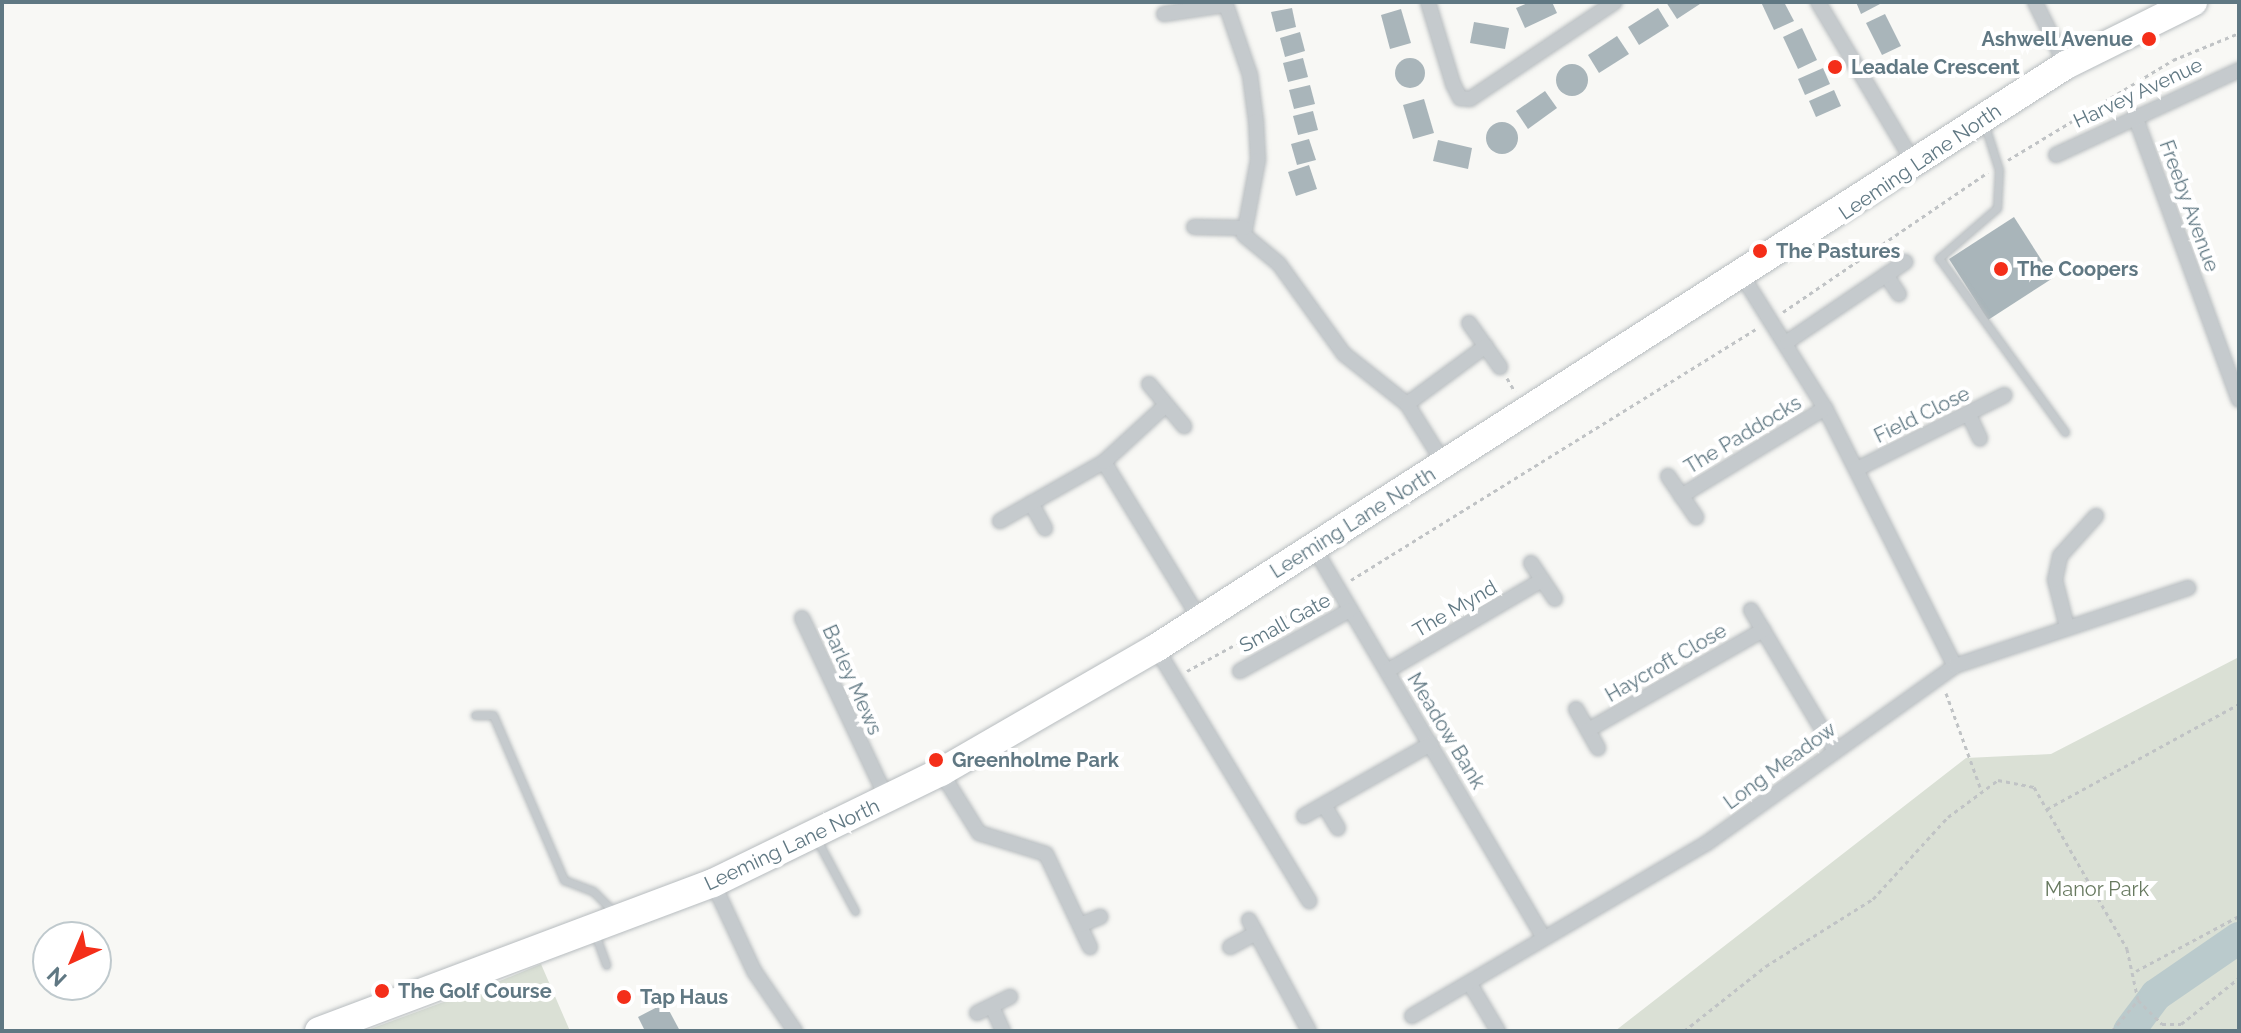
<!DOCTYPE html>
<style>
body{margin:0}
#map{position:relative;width:2241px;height:1033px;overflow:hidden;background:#f8f8f5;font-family:Raleway,sans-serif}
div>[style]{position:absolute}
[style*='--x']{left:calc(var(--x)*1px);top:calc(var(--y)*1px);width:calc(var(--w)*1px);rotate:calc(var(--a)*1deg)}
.green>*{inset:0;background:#dae0d5}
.river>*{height:32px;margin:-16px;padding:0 16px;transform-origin:16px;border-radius:16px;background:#bacacc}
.building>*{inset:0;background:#a9b5ba}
.round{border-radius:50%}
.path>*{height:3px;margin-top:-1.5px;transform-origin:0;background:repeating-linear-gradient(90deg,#c0c3c5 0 4px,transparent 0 8px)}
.roads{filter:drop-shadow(0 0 2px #b7bcbf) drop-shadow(0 0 2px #b7bcbf)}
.lane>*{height:7px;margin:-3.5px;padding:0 3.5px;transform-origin:3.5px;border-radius:3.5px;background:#c5cacd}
.street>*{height:14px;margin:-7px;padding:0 7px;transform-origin:7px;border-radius:7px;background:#c5cacd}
.highway>*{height:28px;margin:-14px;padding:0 14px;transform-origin:14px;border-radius:14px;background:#fff}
.dots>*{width:22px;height:22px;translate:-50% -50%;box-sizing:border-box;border:4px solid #fff;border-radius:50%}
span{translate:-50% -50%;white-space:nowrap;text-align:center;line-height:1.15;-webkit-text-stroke:8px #fff;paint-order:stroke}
.poi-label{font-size:20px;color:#607883;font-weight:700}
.right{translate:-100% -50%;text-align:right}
.left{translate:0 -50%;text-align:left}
.street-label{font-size:20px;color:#607883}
.park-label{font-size:20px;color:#687a60}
.frame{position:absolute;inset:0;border:4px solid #607883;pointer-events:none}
.north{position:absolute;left:32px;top:921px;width:80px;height:80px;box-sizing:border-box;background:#fff;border:2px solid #bfc9cd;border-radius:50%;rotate:224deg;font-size:22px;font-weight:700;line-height:32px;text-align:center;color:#607883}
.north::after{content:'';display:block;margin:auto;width:28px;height:36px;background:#f42e19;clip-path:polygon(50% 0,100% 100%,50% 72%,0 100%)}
</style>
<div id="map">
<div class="green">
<i style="clip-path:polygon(2239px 657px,2239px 1031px,1615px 1031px,1966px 758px,2051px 754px)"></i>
<i style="clip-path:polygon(541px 964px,570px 1031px,365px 1031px,495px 983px)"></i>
</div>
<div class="river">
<i style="--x:2129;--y:1031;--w:45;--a:-53.1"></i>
<i style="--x:2156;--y:995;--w:101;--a:-34.5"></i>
</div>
<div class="building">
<i style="clip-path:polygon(1530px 2px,1552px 2px,1557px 13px,1525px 28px,1516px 8px)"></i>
<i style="clip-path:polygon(1666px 2px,1703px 2px,1677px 19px)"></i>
<i style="clip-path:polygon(1761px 2px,1784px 2px,1794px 21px,1774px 30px)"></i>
<i style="clip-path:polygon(1856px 2px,1879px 2px,1880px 4px,1861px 14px)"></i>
<i style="clip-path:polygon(1292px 8px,1296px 27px,1276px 32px,1271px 12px)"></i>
<i style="clip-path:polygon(1658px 8px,1669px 26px,1639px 45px,1628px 27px)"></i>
<i style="clip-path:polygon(1401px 9px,1411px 43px,1390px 49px,1381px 15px)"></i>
<i style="clip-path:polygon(1885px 14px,1901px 46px,1882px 55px,1866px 23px)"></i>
<i style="clip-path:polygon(1474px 22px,1509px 28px,1505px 49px,1470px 43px)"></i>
<i style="clip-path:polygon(1802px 28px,1817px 60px,1798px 69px,1783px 37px)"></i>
<i style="clip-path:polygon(1300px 32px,1305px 51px,1285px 57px,1280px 38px)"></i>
<i style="clip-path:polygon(1617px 36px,1629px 54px,1599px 73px,1588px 55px)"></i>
<i class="round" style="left:1395px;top:58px;width:30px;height:30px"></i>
<i style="clip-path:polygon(1303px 58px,1308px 77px,1288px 82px,1283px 63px)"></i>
<i class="round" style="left:1556px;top:64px;width:32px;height:32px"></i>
<i style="clip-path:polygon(1823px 68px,1830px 84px,1805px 95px,1798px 79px)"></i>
<i style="clip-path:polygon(1310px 85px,1315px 104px,1294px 109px,1289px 90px)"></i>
<i style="clip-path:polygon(1834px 90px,1841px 106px,1816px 117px,1809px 101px)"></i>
<i style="clip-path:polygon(1545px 91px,1557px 108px,1528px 129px,1516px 111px)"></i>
<i style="clip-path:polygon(1424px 99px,1434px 133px,1413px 139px,1403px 105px)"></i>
<i style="clip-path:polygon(1313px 111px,1318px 130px,1298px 135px,1293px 116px)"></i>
<i class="round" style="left:1486px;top:122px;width:32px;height:32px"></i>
<i style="clip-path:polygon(1309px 139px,1316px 160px,1297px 165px,1291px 144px)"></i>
<i style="clip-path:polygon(1438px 140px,1472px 148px,1468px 169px,1433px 161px)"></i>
<i style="clip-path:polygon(1309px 165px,1317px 189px,1296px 196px,1288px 172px)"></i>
<i style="clip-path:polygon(2014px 217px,2053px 278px,1988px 320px,1949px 259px)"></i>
<i style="clip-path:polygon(665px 1003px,680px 1031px,645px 1031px,638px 1017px)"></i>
</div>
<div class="path">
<i style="--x:2008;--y:160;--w:193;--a:-31.2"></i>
<i style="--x:2173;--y:60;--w:71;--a:-22.2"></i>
<i style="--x:1783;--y:312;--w:248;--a:-34.3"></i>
<i style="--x:1507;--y:378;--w:16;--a:60"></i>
<i style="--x:1351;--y:580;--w:476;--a:-31.8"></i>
<i style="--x:1187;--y:671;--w:156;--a:-28.7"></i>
<i style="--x:1946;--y:693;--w:100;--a:70.1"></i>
<i style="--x:2047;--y:809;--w:219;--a:-28.7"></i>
<i style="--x:2136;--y:971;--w:117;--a:-28.1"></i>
<i style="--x:1684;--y:1031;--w:105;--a:-38.4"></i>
<i style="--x:1766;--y:966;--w:126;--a:-32.1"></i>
<i style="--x:1873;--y:899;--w:111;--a:-47.6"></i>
<i style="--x:1948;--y:817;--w:62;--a:-36.5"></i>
<i style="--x:1998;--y:780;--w:37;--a:11"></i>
<i style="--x:2034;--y:787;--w:187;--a:60.1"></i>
<i style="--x:2127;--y:949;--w:52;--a:77.8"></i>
<i style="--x:2138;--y:1000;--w:34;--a:45"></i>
<i style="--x:2162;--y:1024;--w:19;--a:0"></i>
<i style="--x:2181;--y:1024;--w:74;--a:-38.4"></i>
<i style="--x:2112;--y:1031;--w:40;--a:-50"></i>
</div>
<div class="roads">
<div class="lane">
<i style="--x:1985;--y:126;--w:46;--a:72.3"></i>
<i style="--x:1999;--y:170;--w:38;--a:93"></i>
<i style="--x:1997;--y:208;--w:77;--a:139.2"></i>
<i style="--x:1939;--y:258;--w:215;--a:54.1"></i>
<i style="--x:475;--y:715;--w:18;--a:0"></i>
<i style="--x:493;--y:715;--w:180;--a:66.7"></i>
<i style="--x:564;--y:880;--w:31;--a:21"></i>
<i style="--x:593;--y:891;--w:31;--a:45"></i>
<i style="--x:816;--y:838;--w:83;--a:61.9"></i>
<i style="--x:595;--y:934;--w:33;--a:70"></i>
</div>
<div class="street">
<i style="--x:1225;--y:2;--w:77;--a:71.1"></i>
<i style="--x:1250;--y:75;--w:46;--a:82.6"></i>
<i style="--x:1256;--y:121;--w:39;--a:87"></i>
<i style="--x:1258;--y:160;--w:76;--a:100.6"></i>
<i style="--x:1244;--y:235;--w:45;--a:39.6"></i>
<i style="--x:1279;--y:264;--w:111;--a:54.2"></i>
<i style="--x:1344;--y:354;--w:80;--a:38.4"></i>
<i style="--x:1407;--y:404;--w:72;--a:58.1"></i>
<i style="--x:1428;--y:2;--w:86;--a:73"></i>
<i style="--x:1453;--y:84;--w:16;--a:63"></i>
<i style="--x:1460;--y:98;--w:10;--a:6"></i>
<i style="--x:1470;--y:99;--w:174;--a:-33.8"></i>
<i style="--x:1818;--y:2;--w:190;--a:59.2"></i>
<i style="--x:2035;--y:2;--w:70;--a:63.8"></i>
<i style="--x:1164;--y:14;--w:62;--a:-8.4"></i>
<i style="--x:2135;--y:116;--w:302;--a:69.9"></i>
<i style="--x:2056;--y:155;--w:202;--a:-24.9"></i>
<i style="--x:1194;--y:227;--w:50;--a:1.1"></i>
<i style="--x:1886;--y:275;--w:23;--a:56"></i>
<i style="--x:1743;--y:277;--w:155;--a:58"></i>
<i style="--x:1825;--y:408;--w:289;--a:63.3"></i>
<i style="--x:1469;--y:323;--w:54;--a:54.8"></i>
<i style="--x:1787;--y:342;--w:143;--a:-34.1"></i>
<i style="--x:1149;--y:384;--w:55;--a:50.2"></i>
<i style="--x:1407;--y:404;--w:98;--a:-36.3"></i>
<i style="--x:1969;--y:415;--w:26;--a:65"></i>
<i style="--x:1104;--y:462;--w:184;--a:58.6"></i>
<i style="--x:1857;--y:469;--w:165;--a:-26.6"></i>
<i style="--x:1668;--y:476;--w:50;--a:55.7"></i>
<i style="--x:1681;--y:496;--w:169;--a:-31.4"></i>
<i style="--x:1031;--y:503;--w:29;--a:61"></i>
<i style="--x:1000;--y:521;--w:120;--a:-29.6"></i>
<i style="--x:1104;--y:462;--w:84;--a:-42.6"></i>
<i style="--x:1313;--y:546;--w:454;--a:59.5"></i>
<i style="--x:1531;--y:563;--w:43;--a:56.3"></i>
<i style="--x:1751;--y:610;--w:164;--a:59.2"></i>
<i style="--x:802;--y:618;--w:202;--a:64.8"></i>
<i style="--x:2067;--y:627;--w:49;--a:-104.3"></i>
<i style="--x:2055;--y:580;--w:25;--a:-78"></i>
<i style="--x:2060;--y:556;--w:54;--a:-48"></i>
<i style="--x:1156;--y:648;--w:296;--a:58.8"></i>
<i style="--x:1240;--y:671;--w:126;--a:-29"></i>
<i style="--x:1387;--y:671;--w:180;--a:-30.4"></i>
<i style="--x:1576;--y:709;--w:45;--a:60.6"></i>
<i style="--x:1588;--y:730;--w:202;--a:-29.7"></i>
<i style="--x:941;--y:772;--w:72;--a:58.1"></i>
<i style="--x:979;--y:833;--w:70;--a:17.4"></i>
<i style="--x:1046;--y:854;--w:103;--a:64.7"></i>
<i style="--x:1324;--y:805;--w:27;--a:59"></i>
<i style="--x:1304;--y:816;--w:146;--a:-29.6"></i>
<i style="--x:713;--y:883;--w:97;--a:65"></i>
<i style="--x:754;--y:971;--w:73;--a:55.7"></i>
<i style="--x:1249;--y:920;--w:126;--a:61.6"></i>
<i style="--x:1080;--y:925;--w:22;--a:-22"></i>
<i style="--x:1230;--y:947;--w:30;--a:-28"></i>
<i style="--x:1470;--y:984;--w:55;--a:59.2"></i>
<i style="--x:994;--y:1011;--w:22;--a:66"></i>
<i style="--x:977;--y:1013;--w:37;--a:-26"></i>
<i style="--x:1412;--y:1016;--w:342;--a:-30.4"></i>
<i style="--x:1707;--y:843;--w:305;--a:-35.5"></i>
<i style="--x:1955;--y:666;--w:246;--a:-18.5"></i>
</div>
<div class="highway">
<i style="--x:319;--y:1031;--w:421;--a:-20.6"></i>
<i style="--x:713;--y:883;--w:254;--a:-26"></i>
<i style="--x:941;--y:772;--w:248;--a:-30"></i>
<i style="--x:1156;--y:648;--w:1081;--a:-32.65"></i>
<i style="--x:2066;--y:65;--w:142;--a:-26.4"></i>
</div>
</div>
<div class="dots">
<i style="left:2149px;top:39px;background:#f42e19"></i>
<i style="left:1835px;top:67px;background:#f42e19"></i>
<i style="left:1760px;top:251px;background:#f42e19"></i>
<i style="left:2001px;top:269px;background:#f42e19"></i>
<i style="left:936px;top:760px;background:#f42e19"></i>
<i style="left:382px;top:991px;background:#f42e19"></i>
<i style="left:624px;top:997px;background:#f42e19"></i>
</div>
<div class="poi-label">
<span class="right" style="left:2133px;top:39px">Ashwell Avenue</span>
<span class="left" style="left:1851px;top:67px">Leadale Crescent</span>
<span class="left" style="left:1776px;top:251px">The Pastures</span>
<span class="left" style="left:2017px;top:269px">The Coopers</span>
<span class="left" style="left:952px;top:760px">Greenholme Park</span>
<span class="left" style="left:398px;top:991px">The Golf Course</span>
<span class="left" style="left:640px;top:997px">Tap Haus</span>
</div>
<div class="street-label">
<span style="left:2138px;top:93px;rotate:-25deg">Harvey Avenue</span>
<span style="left:1920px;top:162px;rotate:-34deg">Leeming Lane North</span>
<span style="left:2189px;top:206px;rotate:70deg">Freeby Avenue</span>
<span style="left:1922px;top:415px;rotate:-26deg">Field Close</span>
<span style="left:1743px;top:435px;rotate:-31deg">The Paddocks</span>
<span style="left:1353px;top:523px;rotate:-32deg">Leeming Lane North</span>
<span style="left:1455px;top:609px;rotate:-30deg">The Mynd</span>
<span style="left:1285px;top:623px;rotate:-29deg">Small Gate</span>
<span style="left:1666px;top:663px;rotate:-30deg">Haycroft Close</span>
<span style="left:852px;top:680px;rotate:66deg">Barley Mews</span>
<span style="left:1446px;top:731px;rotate:59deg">Meadow Bank</span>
<span style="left:1780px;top:766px;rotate:-36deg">Long Meadow</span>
<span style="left:792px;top:845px;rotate:-25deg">Leeming Lane North</span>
</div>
<div class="park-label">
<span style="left:2097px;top:889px">Manor Park</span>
</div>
<div class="frame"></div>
<div class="north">N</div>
</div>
